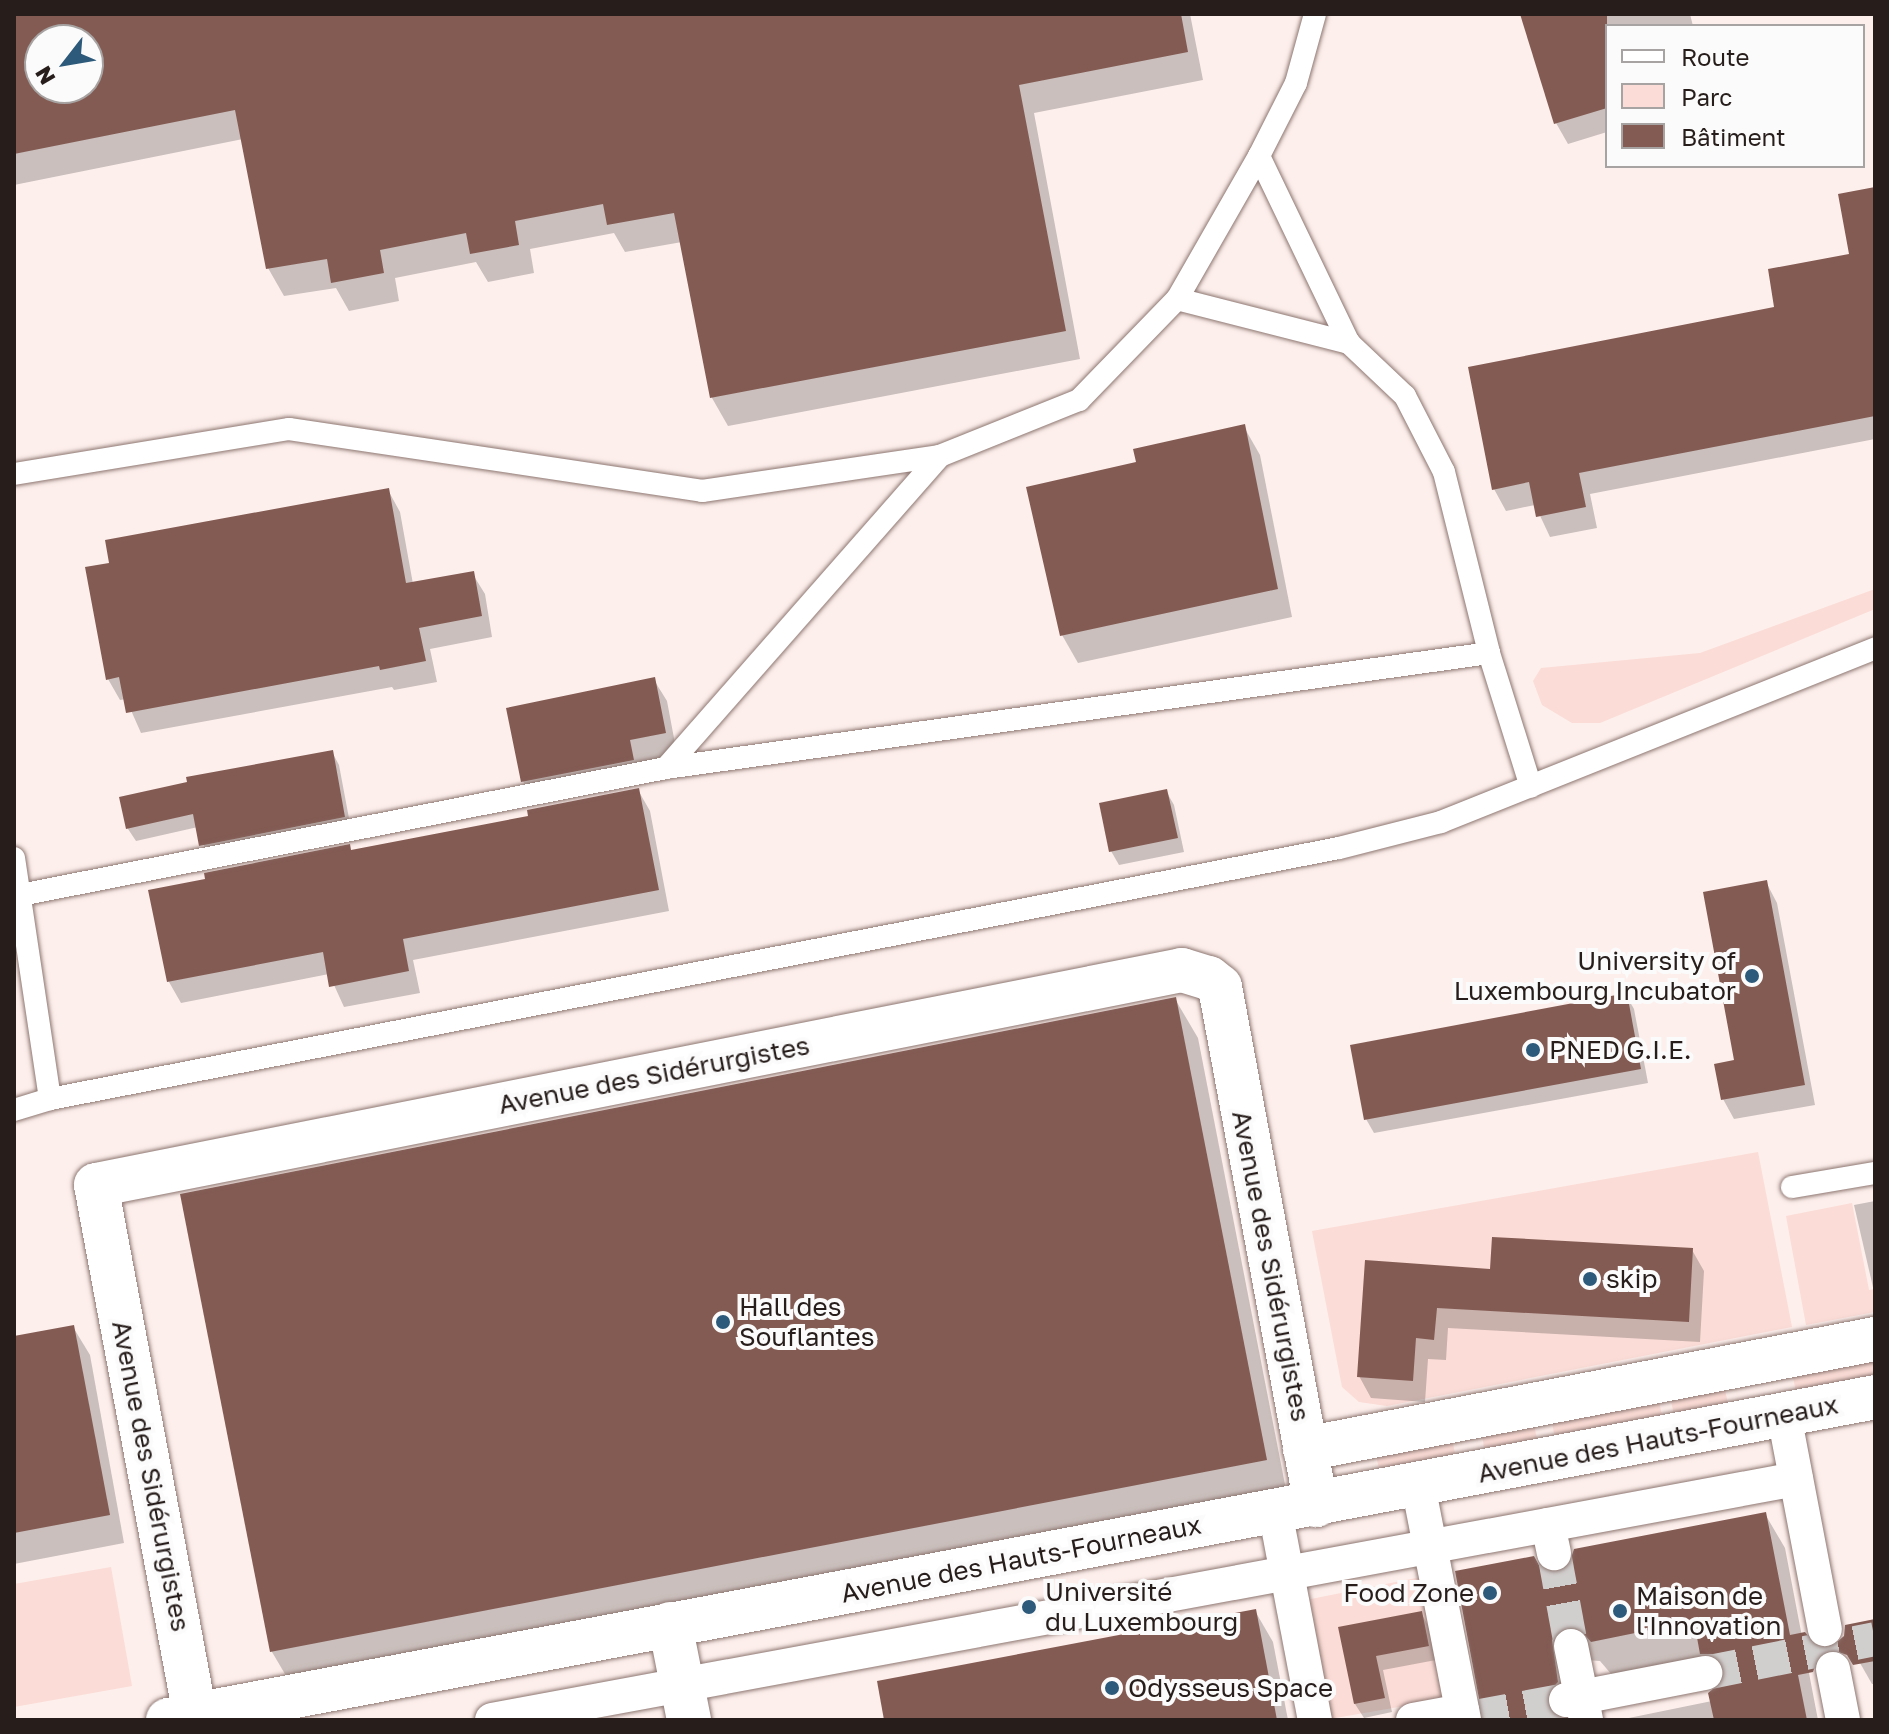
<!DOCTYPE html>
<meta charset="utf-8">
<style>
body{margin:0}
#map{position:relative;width:1889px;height:1734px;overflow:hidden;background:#fbfbfb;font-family:"Golos Text",sans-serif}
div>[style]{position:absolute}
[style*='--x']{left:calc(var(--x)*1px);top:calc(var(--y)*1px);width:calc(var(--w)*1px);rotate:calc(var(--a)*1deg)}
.built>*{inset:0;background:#fdefec}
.green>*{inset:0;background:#fbdcd6}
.shadow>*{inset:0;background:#0003}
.building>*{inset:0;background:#835b53}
.pedestrian-tunnel>*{height:34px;margin-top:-17px;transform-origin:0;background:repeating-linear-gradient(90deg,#d1cfce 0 34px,transparent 0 51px)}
.roads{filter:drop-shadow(0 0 2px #8d7671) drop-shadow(0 0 2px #8d7671)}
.service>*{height:22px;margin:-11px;padding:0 11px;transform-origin:11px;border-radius:11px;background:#fff}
.pedestrian>*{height:34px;margin:-17px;padding:0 17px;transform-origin:17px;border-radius:17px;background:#fff}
.minor>*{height:44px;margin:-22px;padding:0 22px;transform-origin:22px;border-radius:22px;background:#fff}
.dots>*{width:22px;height:22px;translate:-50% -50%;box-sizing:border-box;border:4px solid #fbfbfb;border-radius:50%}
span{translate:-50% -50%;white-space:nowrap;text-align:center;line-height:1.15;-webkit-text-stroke:8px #fbfbfb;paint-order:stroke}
.poi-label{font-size:26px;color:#271e1c}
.right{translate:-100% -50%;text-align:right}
.left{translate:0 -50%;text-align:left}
.street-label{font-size:26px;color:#271e1c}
.frame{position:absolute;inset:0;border:16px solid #271e1c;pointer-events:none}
.legend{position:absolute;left:1605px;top:24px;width:260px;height:144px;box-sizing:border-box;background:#fbfbfb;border:2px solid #a6a3a2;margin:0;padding:10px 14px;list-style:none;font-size:24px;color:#271e1c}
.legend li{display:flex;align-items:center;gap:16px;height:40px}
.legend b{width:40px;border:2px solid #a6a3a2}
.north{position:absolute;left:24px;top:24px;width:80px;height:80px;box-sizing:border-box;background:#fbfbfb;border:2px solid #a6a3a2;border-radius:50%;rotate:239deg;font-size:22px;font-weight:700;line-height:32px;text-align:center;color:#271e1c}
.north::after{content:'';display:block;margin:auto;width:28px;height:36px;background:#2d5a7a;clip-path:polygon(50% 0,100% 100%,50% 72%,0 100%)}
</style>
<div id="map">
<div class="built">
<i style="clip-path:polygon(evenodd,14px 14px,1875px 14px,1875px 1720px,14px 1720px,14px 14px,1607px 26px,1863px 26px,1863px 166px,1607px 166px,1607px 26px,14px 14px,40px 40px,88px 40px,88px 88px,40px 88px,40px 40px)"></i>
</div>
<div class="green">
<i style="clip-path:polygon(1875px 589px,1875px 609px,1600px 723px,1572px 723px,1542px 705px,1533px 681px,1541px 668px,1700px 653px)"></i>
<i style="clip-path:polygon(1758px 1152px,1792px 1327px,1387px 1406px,1359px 1402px,1342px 1387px,1312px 1231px)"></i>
<i style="clip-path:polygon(1852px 1203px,1869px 1290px,1875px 1289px,1875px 1312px,1806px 1325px,1786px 1216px)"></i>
<i style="clip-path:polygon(1875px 1351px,1875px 1387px,1798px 1402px,1791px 1367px)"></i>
<i style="clip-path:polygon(1723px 1381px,1730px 1413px,1676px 1424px,1669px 1392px)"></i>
<i style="clip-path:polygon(1658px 1396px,1664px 1426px,1557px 1448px,1551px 1418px)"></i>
<i style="clip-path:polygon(1533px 1419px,1539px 1450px,1486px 1460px,1481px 1428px)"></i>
<i style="clip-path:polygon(1451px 1435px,1458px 1467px,1383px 1484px,1375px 1452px)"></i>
<i style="clip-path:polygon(111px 1567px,132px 1686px,14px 1707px,14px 1584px)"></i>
<i style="clip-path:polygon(1426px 1576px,1450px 1698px,1324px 1720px,1301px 1601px)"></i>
</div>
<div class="shadow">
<i style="clip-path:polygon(evenodd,14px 14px,1190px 14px,1203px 80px,1034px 113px,1080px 359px,728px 426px,712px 398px,682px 242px,625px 252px,614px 233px,530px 249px,534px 273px,488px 282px,476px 262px,395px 278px,399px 301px,349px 311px,336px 288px,284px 296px,268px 268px,243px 139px,14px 185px,14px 14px,40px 40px,88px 40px,88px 88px,40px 88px,40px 40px)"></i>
<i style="clip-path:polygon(1522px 14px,1690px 14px,1693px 26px,1607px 26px,1607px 132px,1568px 144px,1556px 123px)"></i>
<i style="clip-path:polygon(1875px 189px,1875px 439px,1590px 494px,1597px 528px,1550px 537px,1535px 505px,1506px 511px,1494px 489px,1777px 309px,1851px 255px)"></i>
<i style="clip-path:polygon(1244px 427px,1260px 455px,1292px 617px,1078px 663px,1062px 635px)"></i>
<i style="clip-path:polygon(388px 490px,400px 512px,413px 584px,472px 573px,485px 594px,492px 637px,430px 649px,437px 682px,394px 690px,392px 687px,141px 733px,126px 699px,120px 700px,108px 679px,111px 564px)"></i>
<i style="clip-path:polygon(654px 680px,667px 701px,677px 754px,641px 762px,644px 781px,535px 803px,523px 781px)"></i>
<i style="clip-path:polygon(332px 752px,339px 765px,351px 829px,208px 858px,198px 827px,136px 841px,128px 829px,122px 799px)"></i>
<i style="clip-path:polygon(638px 790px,650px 811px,669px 911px,413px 960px,420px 993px,344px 1007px,329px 974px,181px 1003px,169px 982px,151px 891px,531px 817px)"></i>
<i style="clip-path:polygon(1166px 791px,1174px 805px,1184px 852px,1119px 865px,1111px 851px)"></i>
<i style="clip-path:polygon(1766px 882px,1777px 903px,1815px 1105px,1734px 1119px,1723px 1099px,1736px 1062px)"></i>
<i style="clip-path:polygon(1626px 995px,1634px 1009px,1648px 1083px,1374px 1133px,1366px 1119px)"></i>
<i style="clip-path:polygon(1175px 999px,1198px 1038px,1288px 1500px,295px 1691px,272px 1652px,183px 1195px)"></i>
<i style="clip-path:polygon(1875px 1201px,1875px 1296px,1854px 1205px)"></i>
<i style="clip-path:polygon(1692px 1250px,1704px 1271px,1700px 1342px,1448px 1328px,1446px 1360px,1428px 1359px,1425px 1402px,1371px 1398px,1359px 1376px,1367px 1262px,1492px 1272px)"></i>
<i style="clip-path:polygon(73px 1327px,90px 1355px,124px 1543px,14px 1564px,14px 1338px)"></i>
<i style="clip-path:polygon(1765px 1514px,1785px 1548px,1818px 1720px,1619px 1720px,1712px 1701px,1721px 1685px,1705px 1657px,1612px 1675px,1600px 1661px,1586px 1660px,1573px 1720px,1485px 1720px,1539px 1569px,1558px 1575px)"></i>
<i style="clip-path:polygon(1255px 1611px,1273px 1642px,1288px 1720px,887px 1720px)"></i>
<i style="clip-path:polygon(1421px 1613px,1429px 1627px,1436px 1660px,1383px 1670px,1392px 1712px,1364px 1718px,1355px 1704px,1340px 1628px)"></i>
<i style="clip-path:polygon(1875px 1621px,1875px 1684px,1872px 1684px,1860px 1663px)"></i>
</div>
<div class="building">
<i style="clip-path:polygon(evenodd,14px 14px,1181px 14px,1188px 52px,1019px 85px,1066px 331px,710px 398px,674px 213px,607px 225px,603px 204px,515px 221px,519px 245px,470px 254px,466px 233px,380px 250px,384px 273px,331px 283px,327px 259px,266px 269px,235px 110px,14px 154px,14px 14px,40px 40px,88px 40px,88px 88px,40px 88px,40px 40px)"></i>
<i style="clip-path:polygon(1520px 14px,1607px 14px,1607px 108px,1554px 124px)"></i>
<i style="clip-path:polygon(1875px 187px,1875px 416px,1579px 473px,1586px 507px,1536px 517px,1529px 482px,1492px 490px,1468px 367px,1774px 307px,1768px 269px,1849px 254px,1838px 194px)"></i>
<i style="clip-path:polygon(1245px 424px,1278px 589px,1060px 636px,1026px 487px,1136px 462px,1133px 449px)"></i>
<i style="clip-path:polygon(389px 488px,406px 583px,474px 571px,482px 616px,419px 628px,426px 661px,380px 670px,379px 666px,126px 713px,119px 677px,106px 680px,85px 567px,109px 563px,105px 540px)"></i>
<i style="clip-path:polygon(655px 677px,666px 733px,630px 740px,634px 760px,521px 782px,506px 708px)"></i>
<i style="clip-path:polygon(333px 750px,345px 817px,199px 846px,193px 814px,126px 829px,119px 797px,187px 782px,186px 777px)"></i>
<i style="clip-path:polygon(639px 788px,659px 890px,403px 939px,409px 971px,329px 987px,323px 952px,167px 982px,148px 890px,205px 879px,204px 873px,350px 844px,351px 850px,528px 816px,527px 810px)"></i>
<i style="clip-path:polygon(1167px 789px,1178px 838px,1109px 852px,1099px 803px)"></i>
<i style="clip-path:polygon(1767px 880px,1805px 1085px,1721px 1100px,1714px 1064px,1734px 1060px,1703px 892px)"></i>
<i style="clip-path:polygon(1627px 993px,1641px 1069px,1364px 1120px,1350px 1045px)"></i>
<i style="clip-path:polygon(1176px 997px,1267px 1460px,270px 1652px,180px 1194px)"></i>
<i style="clip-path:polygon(1492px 1237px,1693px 1248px,1689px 1322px,1437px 1308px,1434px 1340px,1416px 1338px,1413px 1381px,1357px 1377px,1365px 1260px,1490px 1269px)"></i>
<i style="clip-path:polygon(74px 1325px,110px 1515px,14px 1533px,14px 1336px)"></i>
<i style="clip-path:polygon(1766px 1512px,1790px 1635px,1805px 1632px,1818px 1648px,1830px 1648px,1844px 1636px,1845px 1625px,1875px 1619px,1875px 1661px,1853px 1665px,1847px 1655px,1830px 1649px,1819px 1655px,1813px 1672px,1798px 1675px,1807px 1720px,1714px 1720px,1708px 1693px,1724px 1680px,1724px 1668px,1712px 1654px,1700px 1654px,1694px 1621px,1591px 1642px,1578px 1627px,1566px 1627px,1552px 1640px,1558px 1682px,1547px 1693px,1546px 1703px,1552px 1714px,1566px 1720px,1483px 1720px,1455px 1571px,1534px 1556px,1540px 1567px,1557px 1573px,1568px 1567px,1574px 1549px)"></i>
<i style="clip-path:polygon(1256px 1609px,1277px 1720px,884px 1720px,877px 1681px)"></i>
<i style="clip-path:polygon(1422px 1611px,1429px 1646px,1376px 1656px,1385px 1698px,1354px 1704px,1338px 1627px)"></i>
</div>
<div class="pedestrian-tunnel">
<i style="--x:1554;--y:1553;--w:95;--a:79.6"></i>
<i style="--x:1705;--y:1673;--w:173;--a:-11.3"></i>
<i style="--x:1475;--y:1717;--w:93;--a:-10.6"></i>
</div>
<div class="roads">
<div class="service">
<i style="--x:1315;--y:14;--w:72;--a:105.4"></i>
<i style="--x:1296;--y:83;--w:82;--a:116.9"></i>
<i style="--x:1259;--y:156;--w:165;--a:119.8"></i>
<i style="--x:1177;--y:299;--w:141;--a:134.1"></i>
<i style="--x:1079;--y:400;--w:150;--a:158.1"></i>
<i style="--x:940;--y:456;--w:415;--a:131.3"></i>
<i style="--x:666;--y:768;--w:831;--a:-7.95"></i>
<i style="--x:1259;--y:156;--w:208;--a:64.3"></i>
<i style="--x:1177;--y:299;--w:178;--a:14.3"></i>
<i style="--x:1349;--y:343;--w:77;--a:43.4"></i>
<i style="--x:1405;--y:396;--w:85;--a:62.8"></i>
<i style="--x:1444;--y:472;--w:187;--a:76"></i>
<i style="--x:1489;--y:653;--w:140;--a:72.6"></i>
<i style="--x:14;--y:474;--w:279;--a:-9.3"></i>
<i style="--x:289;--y:429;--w:418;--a:8.5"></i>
<i style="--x:702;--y:491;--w:241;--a:-8.4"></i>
<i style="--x:14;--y:858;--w:244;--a:81.5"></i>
<i style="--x:20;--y:895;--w:658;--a:-11.12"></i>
<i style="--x:14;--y:1110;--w:38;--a:-17"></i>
<i style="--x:50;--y:1099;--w:1313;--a:-11.02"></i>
<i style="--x:1339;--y:848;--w:105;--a:-14.3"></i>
<i style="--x:1441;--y:822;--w:468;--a:-21.8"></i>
<i style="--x:1792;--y:1187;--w:84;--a:-9.6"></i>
</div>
<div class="pedestrian">
<i style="--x:1784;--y:1415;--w:218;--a:79.2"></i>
<i style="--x:1418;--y:1485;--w:239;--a:78.9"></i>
<i style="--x:1275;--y:1511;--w:213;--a:79.2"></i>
<i style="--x:1548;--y:1525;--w:29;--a:78"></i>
<i style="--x:1571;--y:1646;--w:76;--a:78.5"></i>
<i style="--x:1833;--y:1669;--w:52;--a:78.9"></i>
<i style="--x:1566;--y:1700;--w:142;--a:-11"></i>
<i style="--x:492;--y:1720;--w:1326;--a:-10.47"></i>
<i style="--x:1413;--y:1720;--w:50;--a:-10.4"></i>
</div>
<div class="minor">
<i style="--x:1305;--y:1449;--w:581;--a:-10.92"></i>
<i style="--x:670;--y:1624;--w:98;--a:78.8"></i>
<i style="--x:195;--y:1715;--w:539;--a:-100.58"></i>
<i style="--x:96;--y:1185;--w:1107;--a:-11.2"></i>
<i style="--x:1182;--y:970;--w:28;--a:17"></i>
<i style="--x:1209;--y:978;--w:14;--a:39"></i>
<i style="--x:1220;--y:987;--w:527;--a:79.5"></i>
<i style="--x:168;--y:1720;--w:1737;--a:-10.71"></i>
</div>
</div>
<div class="dots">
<i style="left:1752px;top:976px;background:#2d5a7a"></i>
<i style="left:1533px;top:1050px;background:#2d5a7a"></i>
<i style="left:1590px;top:1279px;background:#2d5a7a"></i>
<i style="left:723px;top:1322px;background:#2d5a7a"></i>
<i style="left:1490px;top:1593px;background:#2d5a7a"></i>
<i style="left:1029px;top:1607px;background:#2d5a7a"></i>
<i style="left:1620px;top:1611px;background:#2d5a7a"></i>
<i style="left:1112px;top:1688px;background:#2d5a7a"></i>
</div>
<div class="poi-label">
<span class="right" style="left:1736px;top:976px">University of<br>Luxembourg Incubator</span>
<span class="left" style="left:1549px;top:1050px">PNED G.I.E.</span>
<span class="left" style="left:1606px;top:1279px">skip</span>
<span class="left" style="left:739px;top:1322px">Hall des<br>Souflantes</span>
<span class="left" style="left:1045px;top:1607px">Université<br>du Luxembourg</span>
<span class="right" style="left:1474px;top:1593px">Food Zone</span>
<span class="left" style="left:1636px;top:1611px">Maison de<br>l'Innovation</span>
<span class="left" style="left:1128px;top:1688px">Odysseus Space</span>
</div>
<div class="street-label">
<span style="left:654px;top:1075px;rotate:-11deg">Avenue des Sidérurgistes</span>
<span style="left:1271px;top:1266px;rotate:79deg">Avenue des Sidérurgistes</span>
<span style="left:1658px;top:1439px;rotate:-11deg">Avenue des Hauts-Fourneaux</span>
<span style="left:151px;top:1476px;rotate:79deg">Avenue des Sidérurgistes</span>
<span style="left:1021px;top:1559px;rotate:-11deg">Avenue des Hauts-Fourneaux</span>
</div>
<div class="frame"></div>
<ul class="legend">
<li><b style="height:10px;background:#fff"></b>Route</li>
<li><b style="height:22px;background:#fbdcd6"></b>Parc</li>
<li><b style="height:22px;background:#835b53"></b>Bâtiment</li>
</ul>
<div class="north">N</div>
</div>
